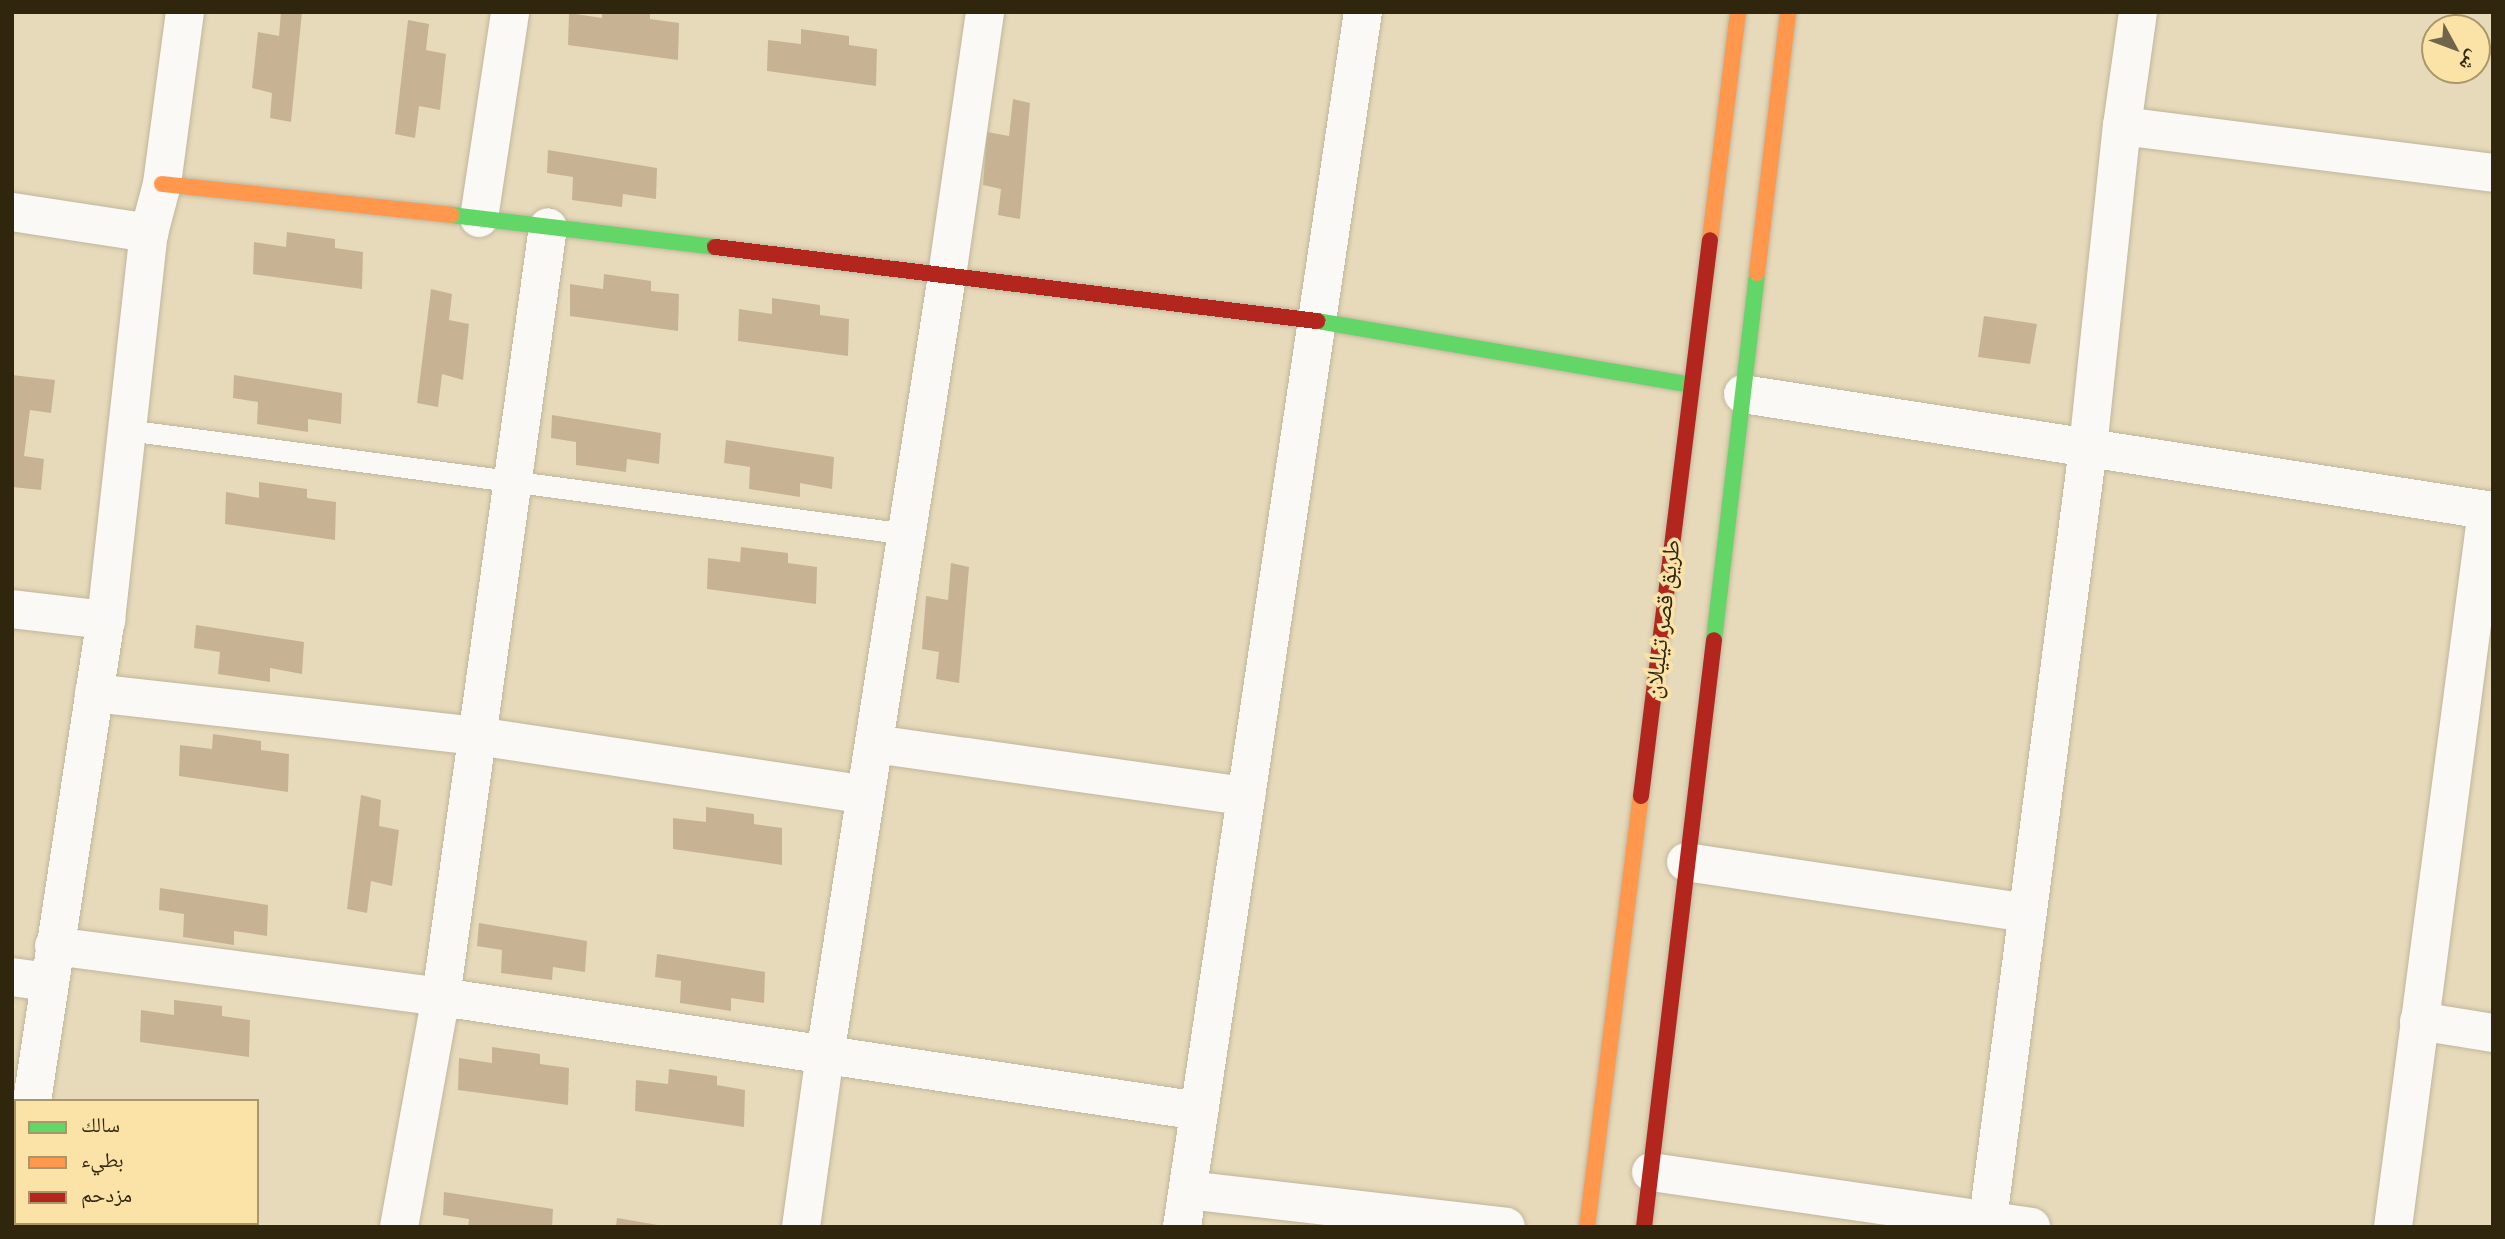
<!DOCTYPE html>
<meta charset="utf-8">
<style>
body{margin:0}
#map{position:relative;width:2505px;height:1239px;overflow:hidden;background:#e7daba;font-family:Raleway,"Noto Naskh Arabic",sans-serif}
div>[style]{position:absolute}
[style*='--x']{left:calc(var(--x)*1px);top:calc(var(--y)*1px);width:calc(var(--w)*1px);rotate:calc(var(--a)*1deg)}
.building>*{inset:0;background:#c7b394}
.roads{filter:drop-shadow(0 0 2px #c0b69d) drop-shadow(0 0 2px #c0b69d)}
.lane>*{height:21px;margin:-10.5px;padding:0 10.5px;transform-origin:10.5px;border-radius:10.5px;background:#fbf9f5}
.street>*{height:38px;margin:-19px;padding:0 19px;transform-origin:19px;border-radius:19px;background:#fbf9f5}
.fast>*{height:16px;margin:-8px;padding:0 8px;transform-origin:8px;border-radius:8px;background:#63d668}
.slow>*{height:16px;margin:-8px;padding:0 8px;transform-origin:8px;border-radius:8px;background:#ff974d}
.jam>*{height:16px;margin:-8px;padding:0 8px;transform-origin:8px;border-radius:8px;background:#b3261e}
span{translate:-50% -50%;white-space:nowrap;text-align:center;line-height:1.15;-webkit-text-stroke:7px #fbe2a6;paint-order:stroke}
.street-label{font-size:24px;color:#30260e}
.frame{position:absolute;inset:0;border:14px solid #30260e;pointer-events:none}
.legend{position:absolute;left:14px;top:1099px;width:245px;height:126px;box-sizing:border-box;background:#fbe2a6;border:2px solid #aa9769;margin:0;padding:9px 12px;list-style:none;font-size:21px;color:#30260e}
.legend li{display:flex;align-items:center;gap:14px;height:35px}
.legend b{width:35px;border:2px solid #aa9769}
.north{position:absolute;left:2421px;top:14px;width:70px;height:70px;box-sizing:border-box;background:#fbe2a6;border:2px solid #aa9769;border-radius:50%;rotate:131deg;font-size:19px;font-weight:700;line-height:28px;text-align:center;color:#30260e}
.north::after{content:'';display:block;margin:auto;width:24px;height:32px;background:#70654a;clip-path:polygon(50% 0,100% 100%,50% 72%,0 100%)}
</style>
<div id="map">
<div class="building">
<i style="clip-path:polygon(281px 12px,302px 12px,291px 122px,270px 118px,272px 93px,252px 88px,258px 32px,279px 36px)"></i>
<i style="clip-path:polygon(602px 12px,650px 12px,650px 19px,679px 23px,678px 60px,568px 45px,569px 13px,602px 18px)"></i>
<i style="clip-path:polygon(408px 20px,429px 24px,426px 50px,446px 54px,440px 110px,419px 106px,415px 138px,395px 134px)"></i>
<i style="clip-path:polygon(801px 29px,849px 36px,849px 45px,877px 49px,876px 86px,767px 71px,768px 40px,801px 44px)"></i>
<i style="clip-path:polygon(1013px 99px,1030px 103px,1020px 219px,998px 215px,1001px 189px,983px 185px,987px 132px,1009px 136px)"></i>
<i style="clip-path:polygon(548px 150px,657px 168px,656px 199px,623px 194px,622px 207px,572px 200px,573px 177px,547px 173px)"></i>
<i style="clip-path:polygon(287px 232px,335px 239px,335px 248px,363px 252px,362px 289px,253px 274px,254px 242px,286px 247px)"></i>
<i style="clip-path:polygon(604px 274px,651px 281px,651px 291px,679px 294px,678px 331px,570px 316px,570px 284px,603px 289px)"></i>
<i style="clip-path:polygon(431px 289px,452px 294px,449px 320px,469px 324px,463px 380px,442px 374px,438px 407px,417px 403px)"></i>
<i style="clip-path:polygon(772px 298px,820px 305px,820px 315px,849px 319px,848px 356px,738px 341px,739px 309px,772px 314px)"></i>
<i style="clip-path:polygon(1984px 316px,2037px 324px,2030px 364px,1978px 357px)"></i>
<i style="clip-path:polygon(12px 375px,55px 380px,51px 413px,30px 410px,24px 456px,44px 459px,41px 490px,12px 487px)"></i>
<i style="clip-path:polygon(234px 375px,342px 393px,341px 424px,308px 419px,308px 432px,257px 424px,258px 402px,233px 398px)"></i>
<i style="clip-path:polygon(552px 415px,661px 433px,659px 464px,627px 459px,626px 472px,576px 465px,576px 442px,551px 438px)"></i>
<i style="clip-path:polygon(726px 440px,834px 457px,832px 489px,800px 483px,800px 497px,749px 489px,750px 467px,724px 463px)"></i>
<i style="clip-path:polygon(259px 482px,307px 489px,307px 498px,336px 502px,335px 540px,225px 524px,226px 492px,259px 498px)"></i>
<i style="clip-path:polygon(741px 547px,788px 553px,788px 563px,817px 567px,816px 604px,707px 589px,708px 558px,740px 562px)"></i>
<i style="clip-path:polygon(951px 563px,969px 567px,959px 683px,936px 679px,939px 652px,922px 649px,926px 596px,948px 600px)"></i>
<i style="clip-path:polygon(196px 625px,304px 642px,302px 674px,270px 668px,270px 682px,218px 674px,220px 652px,194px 648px)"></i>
<i style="clip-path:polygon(213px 734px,261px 741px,261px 750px,289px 754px,288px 792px,179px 776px,180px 745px,212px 749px)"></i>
<i style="clip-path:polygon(361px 795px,381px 800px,379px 826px,399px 830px,392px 886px,371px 881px,367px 913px,347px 909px)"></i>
<i style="clip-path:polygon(706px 807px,754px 814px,754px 824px,782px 828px,782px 865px,673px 849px,673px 818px,706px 822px)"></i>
<i style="clip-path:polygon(160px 888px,268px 905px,267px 936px,234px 931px,234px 945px,183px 937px,184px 914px,159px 910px)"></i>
<i style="clip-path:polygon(479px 923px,587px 941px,585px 972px,553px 967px,552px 980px,501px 973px,502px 950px,477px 946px)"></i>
<i style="clip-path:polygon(657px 954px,765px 972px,764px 1003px,731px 998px,731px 1011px,680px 1003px,681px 981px,655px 977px)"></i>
<i style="clip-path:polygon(174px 1000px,222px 1006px,222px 1016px,250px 1020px,249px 1057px,140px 1042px,141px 1010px,174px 1015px)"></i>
<i style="clip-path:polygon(492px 1047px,540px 1054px,540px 1064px,569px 1068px,568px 1105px,458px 1090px,459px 1058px,492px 1063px)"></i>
<i style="clip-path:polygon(669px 1069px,717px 1076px,717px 1085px,745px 1090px,744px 1127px,635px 1111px,636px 1080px,668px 1084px)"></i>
<i style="clip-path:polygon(444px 1192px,553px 1209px,552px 1227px,468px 1227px,469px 1219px,443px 1215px)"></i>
<i style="clip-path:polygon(617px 1218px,658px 1225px,658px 1227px,616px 1227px)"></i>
</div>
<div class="roads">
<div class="lane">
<i style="--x:127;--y:430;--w:787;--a:7.59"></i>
</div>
<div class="street">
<i style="--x:2122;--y:126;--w:374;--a:7.2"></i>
<i style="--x:12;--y:212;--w:139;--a:8.7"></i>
<i style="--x:479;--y:218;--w:208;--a:-81.4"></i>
<i style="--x:1743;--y:394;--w:759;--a:8.87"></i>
<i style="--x:12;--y:609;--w:95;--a:6.7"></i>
<i style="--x:94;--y:693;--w:385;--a:6.4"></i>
<i style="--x:477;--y:736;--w:393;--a:8.6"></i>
<i style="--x:874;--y:744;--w:376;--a:8"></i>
<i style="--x:1686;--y:862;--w:344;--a:8.5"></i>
<i style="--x:54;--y:946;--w:390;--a:7.5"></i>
<i style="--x:441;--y:997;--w:767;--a:8.55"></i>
<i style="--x:12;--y:977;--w:37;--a:8"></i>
<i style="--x:2419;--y:1021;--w:75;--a:9.2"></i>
<i style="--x:32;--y:1101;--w:487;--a:-81.3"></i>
<i style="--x:106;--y:620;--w:389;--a:-83.7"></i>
<i style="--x:149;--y:233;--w:51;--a:-75.1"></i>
<i style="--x:162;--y:184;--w:174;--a:-82.4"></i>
<i style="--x:1651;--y:1172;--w:384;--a:8.2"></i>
<i style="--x:1188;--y:1190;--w:320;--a:6.6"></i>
<i style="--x:157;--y:1223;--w:27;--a:8"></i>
<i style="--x:12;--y:1225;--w:18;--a:-77"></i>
<i style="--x:399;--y:1227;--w:234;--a:-79.7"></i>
<i style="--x:441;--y:997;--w:777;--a:-82.09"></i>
<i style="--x:801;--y:1227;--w:174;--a:-82.1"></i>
<i style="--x:825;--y:1055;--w:788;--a:-81.1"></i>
<i style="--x:947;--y:276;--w:267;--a:-81.8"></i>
<i style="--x:1182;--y:1227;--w:1228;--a:-81.53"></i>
<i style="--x:1987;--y:1227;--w:786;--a:-82.61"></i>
<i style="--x:2088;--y:448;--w:324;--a:-84"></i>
<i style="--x:2122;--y:126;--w:115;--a:-82"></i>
<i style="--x:2393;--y:1227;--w:723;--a:-82.53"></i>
</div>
<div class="fast">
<i style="--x:451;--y:215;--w:266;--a:6.9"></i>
<i style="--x:1317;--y:321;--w:379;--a:9.7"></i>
<i style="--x:1714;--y:640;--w:370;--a:-83.3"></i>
</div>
<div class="slow">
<i style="--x:162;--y:184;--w:291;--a:6.1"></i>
<i style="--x:1710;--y:240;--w:230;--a:-83"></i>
<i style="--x:1757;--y:273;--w:263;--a:-83.2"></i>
<i style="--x:1587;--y:1227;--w:434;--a:-82.9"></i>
</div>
<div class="jam">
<i style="--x:715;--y:247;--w:607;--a:7.01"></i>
<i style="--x:1641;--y:796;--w:560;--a:-82.93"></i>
<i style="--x:1644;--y:1227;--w:591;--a:-83.2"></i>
</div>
</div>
<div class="street-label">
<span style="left:1662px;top:619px;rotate:-83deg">طريق قصر تيليلان</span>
</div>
<div class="frame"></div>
<ul class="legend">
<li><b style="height:9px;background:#63d668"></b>سالك</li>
<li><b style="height:9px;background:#ff974d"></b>بطيء</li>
<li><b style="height:9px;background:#b3261e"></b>مزدحم</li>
</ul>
<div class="north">ش</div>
</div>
